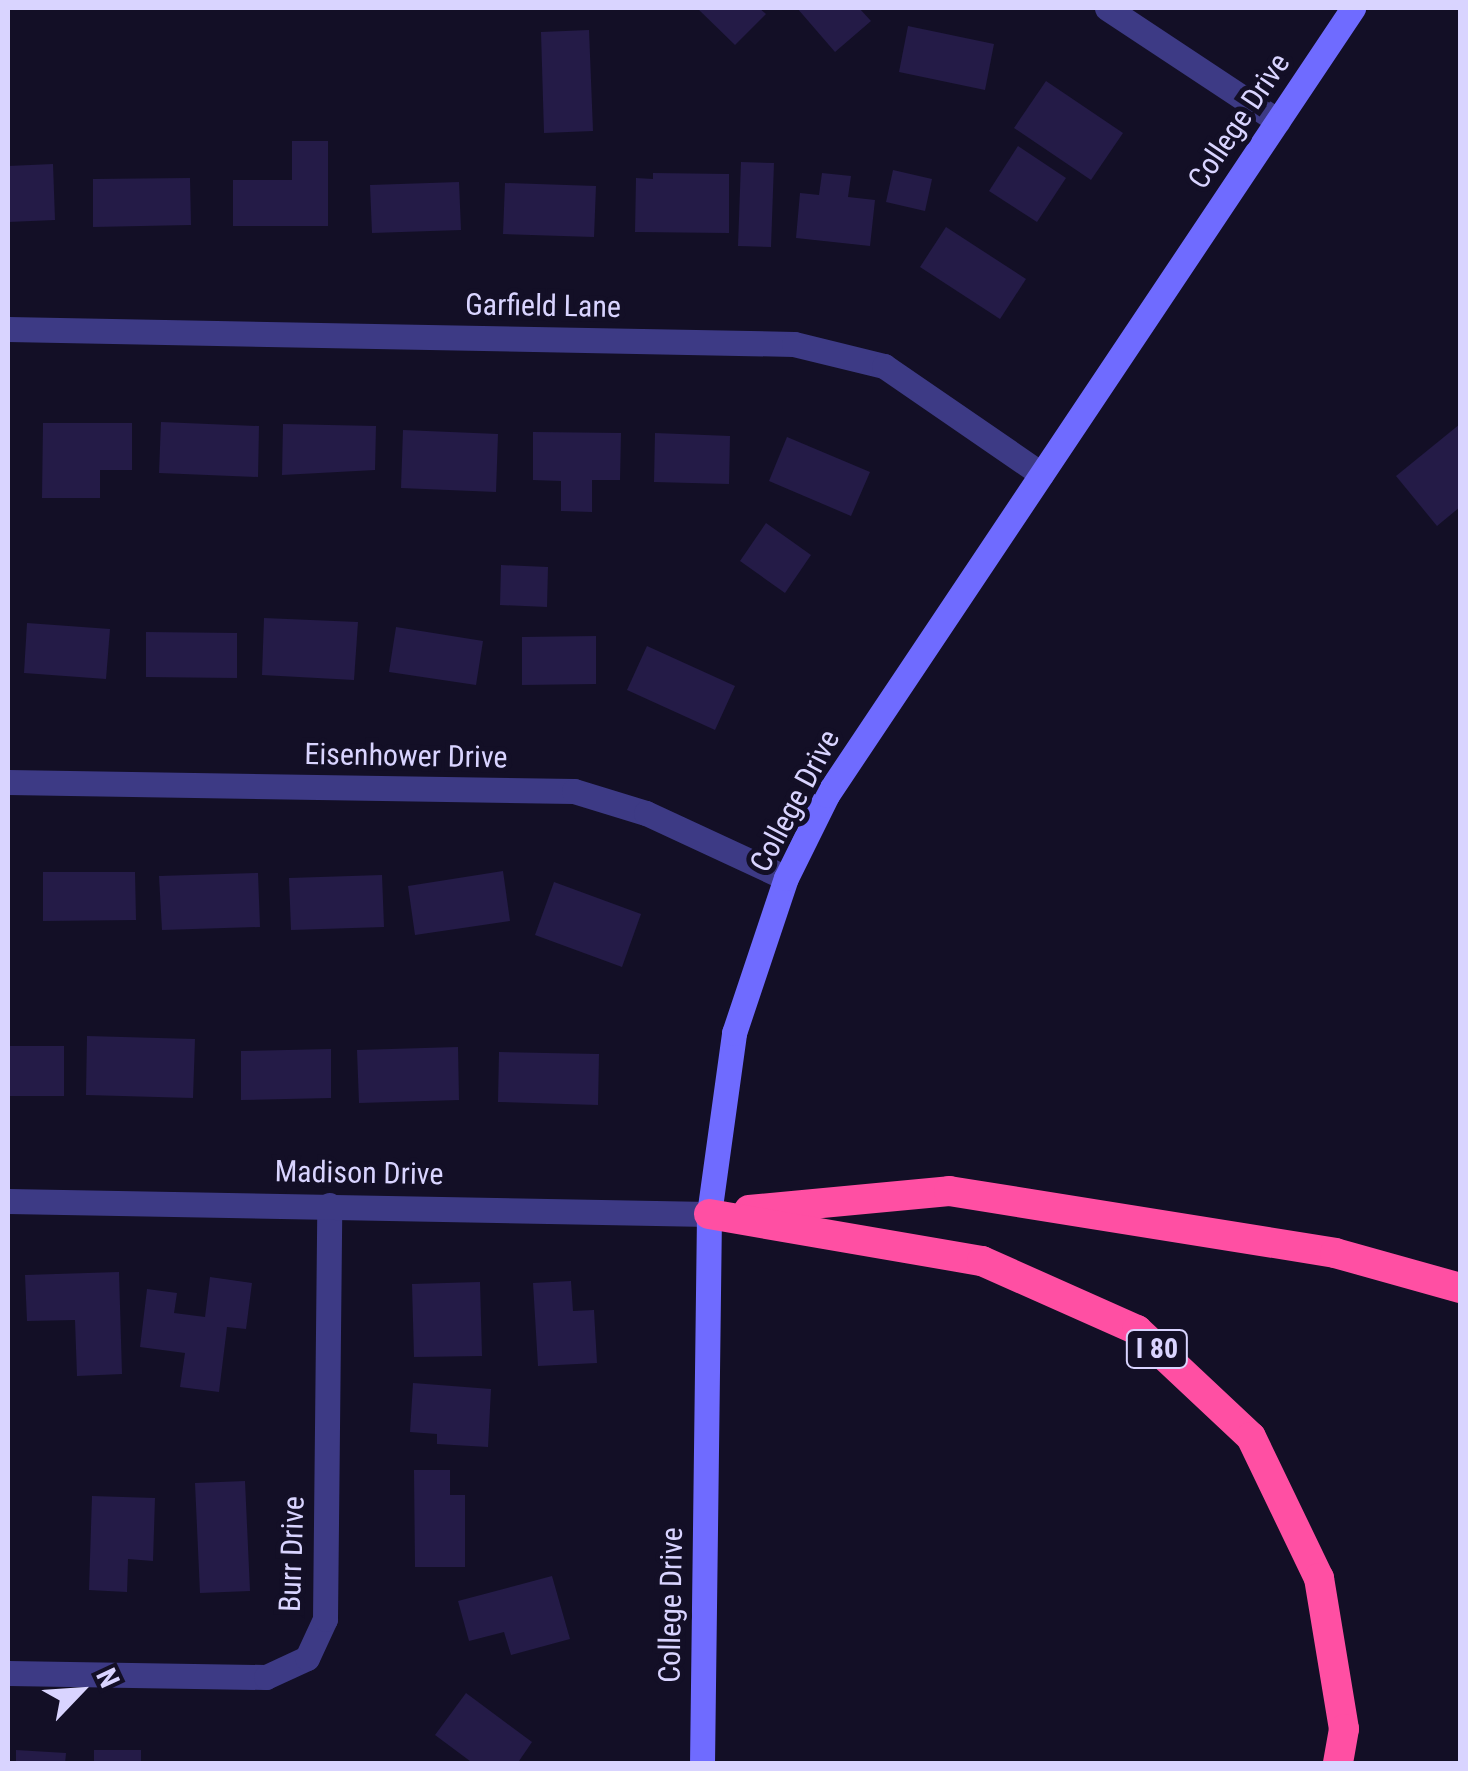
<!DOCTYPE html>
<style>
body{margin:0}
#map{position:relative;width:1468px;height:1771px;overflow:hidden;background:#130f26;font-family:"Roboto Condensed",sans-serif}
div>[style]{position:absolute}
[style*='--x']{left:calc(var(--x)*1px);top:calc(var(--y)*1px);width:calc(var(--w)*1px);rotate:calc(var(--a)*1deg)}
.building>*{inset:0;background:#241b47}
.minor>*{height:25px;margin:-12.5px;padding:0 12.5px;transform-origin:12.5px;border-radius:12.5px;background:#3d3a85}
.tertiary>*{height:25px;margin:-12.5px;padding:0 12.5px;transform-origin:12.5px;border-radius:12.5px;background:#3d3a85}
.secondary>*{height:25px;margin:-12.5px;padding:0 12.5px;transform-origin:12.5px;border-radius:12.5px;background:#6f6bff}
.motorway>*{height:30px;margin:-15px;padding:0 15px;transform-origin:15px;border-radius:15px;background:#ff4fa3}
span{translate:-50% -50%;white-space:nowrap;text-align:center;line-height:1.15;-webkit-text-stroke:10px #130f26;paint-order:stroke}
.shield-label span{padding:2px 8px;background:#130f26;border:2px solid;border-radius:8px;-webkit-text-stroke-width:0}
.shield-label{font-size:28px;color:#d9d4ff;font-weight:700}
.street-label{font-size:30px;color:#d9d4ff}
.frame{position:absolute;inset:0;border:10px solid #d9d4ff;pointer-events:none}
.north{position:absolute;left:30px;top:1641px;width:100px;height:100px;-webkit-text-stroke:8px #130f26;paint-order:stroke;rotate:65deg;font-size:28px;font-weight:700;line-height:40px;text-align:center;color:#d9d4ff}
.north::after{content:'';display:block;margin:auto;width:35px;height:45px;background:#d9d4ff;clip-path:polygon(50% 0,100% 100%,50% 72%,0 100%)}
</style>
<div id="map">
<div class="building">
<i style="clip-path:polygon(697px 8px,759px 8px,766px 14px,735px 45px)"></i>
<i style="clip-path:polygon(797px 8px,859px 8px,871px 21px,835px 52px)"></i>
<i style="clip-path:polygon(908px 26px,994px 44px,985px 90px,899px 72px)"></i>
<i style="clip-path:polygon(589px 30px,593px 131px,544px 133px,541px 32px)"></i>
<i style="clip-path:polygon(1046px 81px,1123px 133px,1091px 180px,1014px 128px)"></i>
<i style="clip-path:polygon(292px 141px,328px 141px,328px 226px,233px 226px,233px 180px,292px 180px)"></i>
<i style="clip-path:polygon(1018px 146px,1066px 178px,1037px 222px,989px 191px)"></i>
<i style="clip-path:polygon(741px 162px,774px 163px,771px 247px,738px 246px)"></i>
<i style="clip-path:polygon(53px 164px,55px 220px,8px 222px,8px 166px)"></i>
<i style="clip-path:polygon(893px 170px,932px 179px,925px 211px,886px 202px)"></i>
<i style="clip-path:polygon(653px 173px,729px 174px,729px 233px,635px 232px,636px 178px,653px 179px)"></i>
<i style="clip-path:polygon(822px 173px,851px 176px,848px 197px,875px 200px,870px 246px,796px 238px,800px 193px,819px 195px)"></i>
<i style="clip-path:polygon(190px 178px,191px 225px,93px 227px,93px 179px)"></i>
<i style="clip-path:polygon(459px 182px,461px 230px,372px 233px,370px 185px)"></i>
<i style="clip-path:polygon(505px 183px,596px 186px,594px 237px,503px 234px)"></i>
<i style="clip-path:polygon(946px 227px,1026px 279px,1000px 319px,920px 267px)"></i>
<i style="clip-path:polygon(161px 422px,259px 426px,258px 477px,159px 473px)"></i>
<i style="clip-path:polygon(43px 423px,132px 423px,132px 470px,100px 470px,100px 498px,42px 498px)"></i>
<i style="clip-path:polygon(283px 424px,376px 426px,375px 470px,282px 475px)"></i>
<i style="clip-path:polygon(1460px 424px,1460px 507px,1437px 526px,1396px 476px)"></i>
<i style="clip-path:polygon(403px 430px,498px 434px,496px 492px,401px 488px)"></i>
<i style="clip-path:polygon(533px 432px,621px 433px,620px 480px,592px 480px,592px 512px,561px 511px,561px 481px,533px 480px)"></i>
<i style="clip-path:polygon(655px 433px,730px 436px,729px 484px,654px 482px)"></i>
<i style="clip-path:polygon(787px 437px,870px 472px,851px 516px,769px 481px)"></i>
<i style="clip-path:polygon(766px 523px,811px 555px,785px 593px,740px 561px)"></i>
<i style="clip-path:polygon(501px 565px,548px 567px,547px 607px,500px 605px)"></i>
<i style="clip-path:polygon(264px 618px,358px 622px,354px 680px,262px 675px)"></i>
<i style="clip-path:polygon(27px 623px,110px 629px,106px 679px,24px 673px)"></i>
<i style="clip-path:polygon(396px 627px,483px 641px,476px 685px,389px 672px)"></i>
<i style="clip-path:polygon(146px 632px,237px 633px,237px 678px,146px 677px)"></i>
<i style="clip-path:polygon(596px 636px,596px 684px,522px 685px,522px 637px)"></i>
<i style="clip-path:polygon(647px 646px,735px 686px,715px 730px,627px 690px)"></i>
<i style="clip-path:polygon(503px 871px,510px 921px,415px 935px,408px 886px)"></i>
<i style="clip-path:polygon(43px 872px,135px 872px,136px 920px,43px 921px)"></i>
<i style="clip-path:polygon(258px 873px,260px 927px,162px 930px,159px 876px)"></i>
<i style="clip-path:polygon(382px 875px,384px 927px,291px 930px,289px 878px)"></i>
<i style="clip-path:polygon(554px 882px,641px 914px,622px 967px,535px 935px)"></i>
<i style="clip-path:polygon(87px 1036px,195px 1039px,193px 1098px,86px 1095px)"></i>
<i style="clip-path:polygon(8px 1046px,64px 1046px,64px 1096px,8px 1096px)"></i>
<i style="clip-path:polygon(458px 1047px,459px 1100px,359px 1103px,357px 1050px)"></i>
<i style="clip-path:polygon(331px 1049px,331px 1098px,241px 1100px,241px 1051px)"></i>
<i style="clip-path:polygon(499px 1052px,599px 1054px,598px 1105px,498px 1102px)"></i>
<i style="clip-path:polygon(119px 1272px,122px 1374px,77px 1376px,75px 1320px,27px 1321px,25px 1275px)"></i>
<i style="clip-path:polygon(210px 1277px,252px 1283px,246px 1329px,227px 1327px,219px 1392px,180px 1387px,185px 1353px,140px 1347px,147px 1289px,177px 1293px,174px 1313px,205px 1317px)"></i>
<i style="clip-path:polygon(571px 1281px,573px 1311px,594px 1310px,597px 1363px,538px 1366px,533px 1283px)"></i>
<i style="clip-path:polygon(480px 1282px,482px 1356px,414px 1357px,412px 1284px)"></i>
<i style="clip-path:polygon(413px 1383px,491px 1389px,488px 1447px,437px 1444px,437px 1434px,410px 1432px)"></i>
<i style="clip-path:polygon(414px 1470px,450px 1470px,450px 1495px,465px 1495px,465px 1567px,415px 1567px)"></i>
<i style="clip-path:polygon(245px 1481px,250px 1591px,200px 1593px,195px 1483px)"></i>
<i style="clip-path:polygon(92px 1496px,155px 1498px,153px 1561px,128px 1559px,127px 1592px,89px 1590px)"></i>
<i style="clip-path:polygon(552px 1576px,570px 1639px,511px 1655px,504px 1632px,469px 1641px,458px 1601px)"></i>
<i style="clip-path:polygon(466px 1693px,532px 1742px,517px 1764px,474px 1764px,435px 1735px)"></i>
<i style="clip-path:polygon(16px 1750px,66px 1753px,65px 1764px,16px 1764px)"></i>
<i style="clip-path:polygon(94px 1750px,141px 1750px,141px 1764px,94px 1764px)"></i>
</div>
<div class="minor">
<i style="--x:1107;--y:8;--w:205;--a:33.5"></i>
<i style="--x:8;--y:329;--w:786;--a:1.09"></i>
<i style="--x:794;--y:344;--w:93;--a:13.7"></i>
<i style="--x:884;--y:366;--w:191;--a:34.5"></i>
<i style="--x:8;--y:782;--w:566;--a:0.91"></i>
<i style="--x:574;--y:791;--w:75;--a:17"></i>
<i style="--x:646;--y:813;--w:154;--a:24.9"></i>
<i style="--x:8;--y:1673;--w:258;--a:0.9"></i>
<i style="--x:266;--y:1677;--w:45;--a:-24.9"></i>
<i style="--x:307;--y:1658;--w:43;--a:-65.2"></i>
<i style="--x:325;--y:1619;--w:414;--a:-89.4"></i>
</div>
<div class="tertiary">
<i style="--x:8;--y:1201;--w:701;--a:1.06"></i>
</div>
<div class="secondary">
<i style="--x:702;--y:1764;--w:550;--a:-89.27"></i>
<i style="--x:709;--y:1214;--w:183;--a:-82.1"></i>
<i style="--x:734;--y:1033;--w:163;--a:-71.5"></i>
<i style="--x:786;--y:878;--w:93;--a:-63.7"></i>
<i style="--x:827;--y:795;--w:947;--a:-56.24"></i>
</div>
<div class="motorway">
<i style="--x:749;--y:1210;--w:201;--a:-5.4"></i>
<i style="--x:949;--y:1191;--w:391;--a:9.1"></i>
<i style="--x:1335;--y:1253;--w:130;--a:15.6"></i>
<i style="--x:709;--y:1214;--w:277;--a:9.8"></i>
<i style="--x:982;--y:1261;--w:170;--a:24"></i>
<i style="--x:1137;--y:1330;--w:156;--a:43.2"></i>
<i style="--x:1251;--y:1437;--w:157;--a:64.3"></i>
<i style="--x:1319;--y:1578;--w:153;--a:80.6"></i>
<i style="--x:1344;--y:1729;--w:36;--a:100"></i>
</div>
<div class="shield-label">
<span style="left:1157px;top:1349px">I 80</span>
</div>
<div class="street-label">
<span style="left:1239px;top:121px;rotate:-56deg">College Drive</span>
<span style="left:543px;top:306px;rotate:1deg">Garfield Lane</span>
<span style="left:406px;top:756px;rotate:1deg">Eisenhower Drive</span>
<span style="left:795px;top:801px;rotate:-62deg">College Drive</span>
<span style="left:359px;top:1173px;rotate:1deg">Madison Drive</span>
<span style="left:292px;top:1554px;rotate:-88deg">Burr Drive</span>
<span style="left:671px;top:1605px;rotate:-89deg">College Drive</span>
</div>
<div class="frame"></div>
<div class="north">N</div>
</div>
